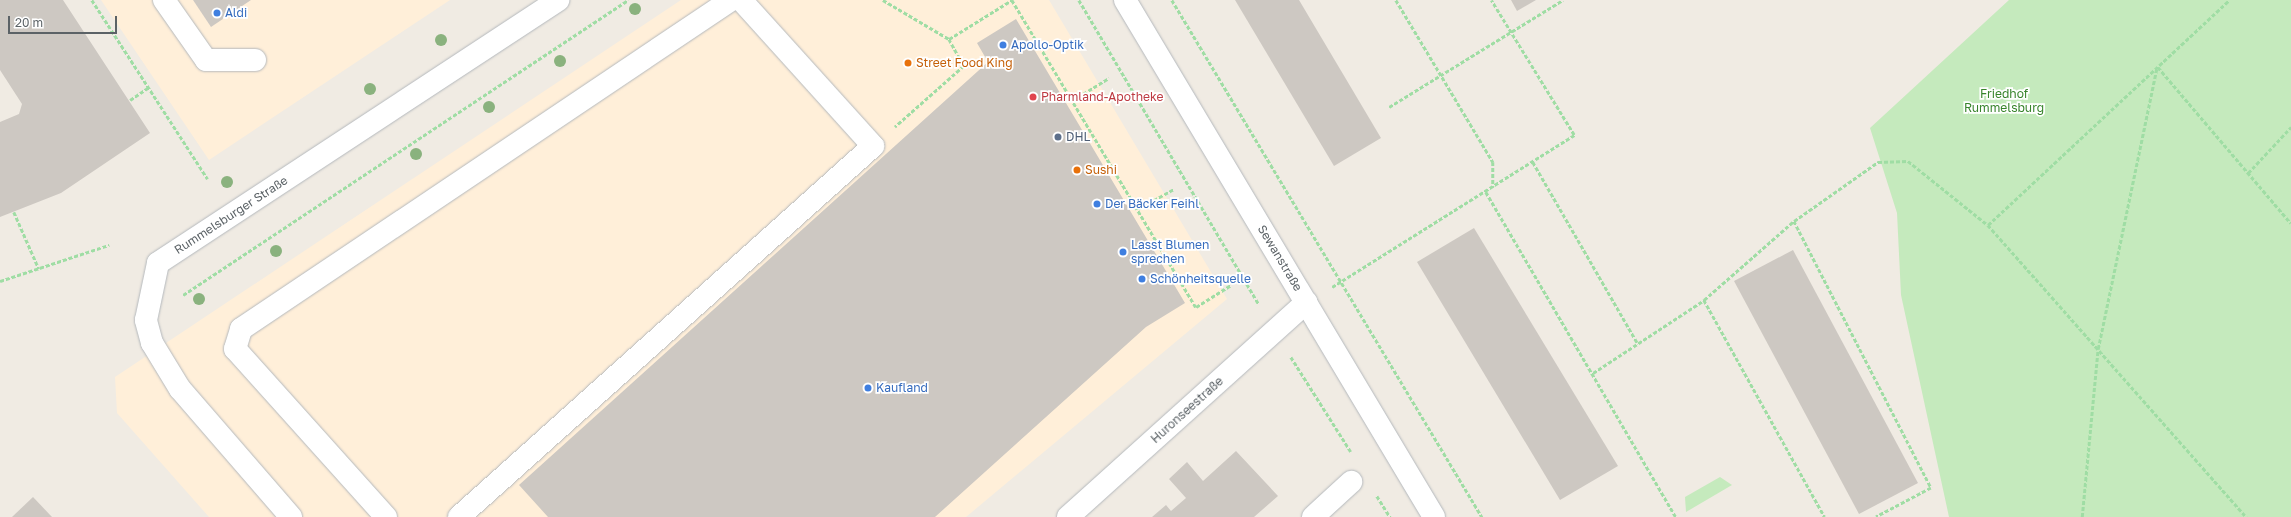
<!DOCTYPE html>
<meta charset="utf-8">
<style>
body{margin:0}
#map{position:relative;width:2291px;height:517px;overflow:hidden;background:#f0ebe3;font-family:"Golos Text",sans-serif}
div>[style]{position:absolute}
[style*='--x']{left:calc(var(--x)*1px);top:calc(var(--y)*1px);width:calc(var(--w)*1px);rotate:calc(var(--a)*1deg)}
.commercial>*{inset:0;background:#ffefd9}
.green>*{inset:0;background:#c5eabd}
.building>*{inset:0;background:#cdc8c2}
.path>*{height:2.5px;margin-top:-1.25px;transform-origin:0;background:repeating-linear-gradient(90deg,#9fdda4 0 4px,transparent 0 6px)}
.roads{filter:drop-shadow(0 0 1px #b4b8bc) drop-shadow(0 0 1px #b4b8bc)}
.minor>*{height:22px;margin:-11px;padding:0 11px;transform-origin:11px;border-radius:11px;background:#fff}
.trees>*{width:12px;height:12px;margin:-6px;border-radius:50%;background:#8ab27e}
.dots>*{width:11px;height:11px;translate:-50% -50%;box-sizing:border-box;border:2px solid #fff;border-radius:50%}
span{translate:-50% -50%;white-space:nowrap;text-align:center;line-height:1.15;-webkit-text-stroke:3.5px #fff;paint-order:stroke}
.shop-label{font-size:12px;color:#366cbe}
.left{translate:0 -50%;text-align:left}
.food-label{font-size:12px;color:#c56008}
.park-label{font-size:12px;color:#37842b}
.health-label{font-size:12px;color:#be3a42}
.service-label{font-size:12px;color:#4e5e75}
.street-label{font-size:12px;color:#5b6266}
.scale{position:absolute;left:8px;top:16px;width:109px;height:18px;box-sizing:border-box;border:2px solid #5b6266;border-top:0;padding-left:5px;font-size:12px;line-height:14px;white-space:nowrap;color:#5b6266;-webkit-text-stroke:3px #fff;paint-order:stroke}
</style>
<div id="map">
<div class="commercial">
<i style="clip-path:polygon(101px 0,450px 0,209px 160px)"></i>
<i style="clip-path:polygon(681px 0,1049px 0,1227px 299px,966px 517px,209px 517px,117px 413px,115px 377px)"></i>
</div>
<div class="green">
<i style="clip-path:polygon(2009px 0,2291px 0,2291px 517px,1949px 517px,1901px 295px,1897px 213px,1870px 128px)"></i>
<i style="clip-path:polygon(1720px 477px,1732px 485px,1686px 512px,1685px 497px)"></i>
</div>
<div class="building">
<i style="clip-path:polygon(0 0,63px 0,150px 133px,61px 193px,0 217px,0 122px,19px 114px,22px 104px,0 70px)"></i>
<i style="clip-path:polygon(193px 0,251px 0,211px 27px)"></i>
<i style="clip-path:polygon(1235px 0,1299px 0,1381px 138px,1334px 166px)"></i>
<i style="clip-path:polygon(1511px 0,1536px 0,1517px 11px)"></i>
<i style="clip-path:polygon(1016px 19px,1185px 303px,1146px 327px,935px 517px,548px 517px,519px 485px,988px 62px,977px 43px)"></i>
<i style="clip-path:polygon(1474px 228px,1618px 466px,1560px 500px,1417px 262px)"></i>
<i style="clip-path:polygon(1793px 250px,1918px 483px,1859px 514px,1734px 281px)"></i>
<i style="clip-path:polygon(1236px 451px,1278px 496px,1254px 517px,1152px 517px,1166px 505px,1171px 511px,1186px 498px,1169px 479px,1187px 462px,1203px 481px)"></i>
<i style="clip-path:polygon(33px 497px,52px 517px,12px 517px)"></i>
</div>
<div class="path">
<i style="--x:92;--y:0;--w:213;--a:57.1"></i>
<i style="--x:883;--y:0;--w:77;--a:30.6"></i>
<i style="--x:949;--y:39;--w:31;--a:61"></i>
<i style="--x:964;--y:66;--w:92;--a:138.5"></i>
<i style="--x:1012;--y:0;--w:358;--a:59.1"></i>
<i style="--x:1196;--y:307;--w:41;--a:-32.2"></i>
<i style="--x:1079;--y:0;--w:353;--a:59.4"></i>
<i style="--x:1172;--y:0;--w:603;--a:59.05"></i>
<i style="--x:1396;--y:0;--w:189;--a:59.1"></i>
<i style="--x:1493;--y:162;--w:25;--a:90"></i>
<i style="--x:949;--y:39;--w:74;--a:-31.8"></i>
<i style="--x:2158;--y:67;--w:205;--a:49.6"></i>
<i style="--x:130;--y:100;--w:23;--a:-34"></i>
<i style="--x:1073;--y:100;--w:42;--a:-31.4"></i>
<i style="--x:1389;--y:107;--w:204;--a:-31.6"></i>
<i style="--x:1533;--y:162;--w:210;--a:60"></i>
<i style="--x:2248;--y:173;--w:63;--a:-46.9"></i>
<i style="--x:1486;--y:192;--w:376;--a:59.7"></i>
<i style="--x:1138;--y:209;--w:41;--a:-29.1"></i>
<i style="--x:14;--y:212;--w:62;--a:66.3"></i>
<i style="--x:1794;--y:221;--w:300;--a:62.8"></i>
<i style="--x:1931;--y:488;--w:62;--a:152.2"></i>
<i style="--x:1988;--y:225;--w:330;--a:-43"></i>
<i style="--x:0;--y:281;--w:115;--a:-18.3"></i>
<i style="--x:1332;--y:287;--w:286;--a:-32.1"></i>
<i style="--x:1574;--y:135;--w:158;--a:-121.6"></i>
<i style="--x:183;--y:295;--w:534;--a:-33.54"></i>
<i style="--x:1704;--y:300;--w:248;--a:60.9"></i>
<i style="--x:1291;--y:357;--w:112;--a:57.7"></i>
<i style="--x:1593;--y:373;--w:133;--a:-33.3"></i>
<i style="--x:1704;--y:300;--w:120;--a:-41.3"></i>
<i style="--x:1794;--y:221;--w:103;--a:-35.1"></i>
<i style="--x:1878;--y:162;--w:30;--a:-2"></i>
<i style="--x:1908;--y:161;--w:102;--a:38.7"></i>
<i style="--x:1988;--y:225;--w:390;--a:48.5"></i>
<i style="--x:1377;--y:496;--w:25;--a:58"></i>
<i style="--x:2082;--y:517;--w:169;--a:-84.6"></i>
<i style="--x:2098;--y:349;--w:288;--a:-78.2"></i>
</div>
<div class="roads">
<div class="minor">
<i style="--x:164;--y:0;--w:73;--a:55"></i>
<i style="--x:206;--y:60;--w:49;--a:0"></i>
<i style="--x:1125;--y:0;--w:602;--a:59.13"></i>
<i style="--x:291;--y:517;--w:169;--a:-130.9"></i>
<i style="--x:180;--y:389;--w:54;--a:-121.3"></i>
<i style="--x:152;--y:343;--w:24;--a:-105"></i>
<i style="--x:146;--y:320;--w:58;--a:-78.1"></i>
<i style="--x:158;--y:263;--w:479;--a:-33.3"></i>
<i style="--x:386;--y:517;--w:226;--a:-131.9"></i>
<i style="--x:235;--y:349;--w:21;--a:-73"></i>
<i style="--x:241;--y:329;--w:590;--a:-33.88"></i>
<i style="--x:459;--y:517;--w:556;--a:-41.86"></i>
<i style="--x:873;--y:146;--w:197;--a:-132.1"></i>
<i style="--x:1068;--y:517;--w:321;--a:-42"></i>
<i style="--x:1313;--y:517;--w:52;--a:-42.6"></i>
</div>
</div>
<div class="trees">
<i style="left:635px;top:9px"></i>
<i style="left:441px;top:40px"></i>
<i style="left:560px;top:61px"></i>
<i style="left:370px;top:89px"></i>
<i style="left:489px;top:107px"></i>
<i style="left:416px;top:154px"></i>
<i style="left:227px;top:182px"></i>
<i style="left:276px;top:251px"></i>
<i style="left:199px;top:299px"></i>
</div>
<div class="dots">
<i style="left:217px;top:13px;background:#3f7fe0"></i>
<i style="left:1003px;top:45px;background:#3f7fe0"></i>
<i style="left:908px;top:63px;background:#e8710a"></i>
<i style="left:1033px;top:97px;background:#e0444e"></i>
<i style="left:1058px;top:137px;background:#5c6f8a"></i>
<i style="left:1077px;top:170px;background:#e8710a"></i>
<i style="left:1097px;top:204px;background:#3f7fe0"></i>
<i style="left:1123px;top:252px;background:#3f7fe0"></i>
<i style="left:1142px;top:279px;background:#3f7fe0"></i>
<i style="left:868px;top:388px;background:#3f7fe0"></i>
</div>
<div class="shop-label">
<span class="left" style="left:225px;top:13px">Aldi</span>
<span class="left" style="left:1011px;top:45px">Apollo-Optik</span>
<span class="left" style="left:1105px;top:204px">Der Bäcker Feihl</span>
<span class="left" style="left:1131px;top:252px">Lasst Blumen<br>sprechen</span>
<span class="left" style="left:1150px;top:279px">Schönheitsquelle</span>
<span class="left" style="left:876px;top:388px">Kaufland</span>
</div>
<div class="food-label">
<span class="left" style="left:916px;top:63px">Street Food King</span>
<span class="left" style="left:1085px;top:170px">Sushi</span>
</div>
<div class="park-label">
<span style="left:2004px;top:101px">Friedhof<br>Rummelsburg</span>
</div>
<div class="health-label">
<span class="left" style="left:1041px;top:97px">Pharmland-Apotheke</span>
</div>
<div class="service-label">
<span class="left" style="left:1066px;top:137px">DHL</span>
</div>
<div class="street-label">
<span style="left:231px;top:215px;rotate:-33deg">Rummelsburger Straße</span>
<span style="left:1280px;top:258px;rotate:59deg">Sewanstraße</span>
<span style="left:1187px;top:410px;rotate:-42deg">Huronseestraße</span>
</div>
<div class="scale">20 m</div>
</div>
